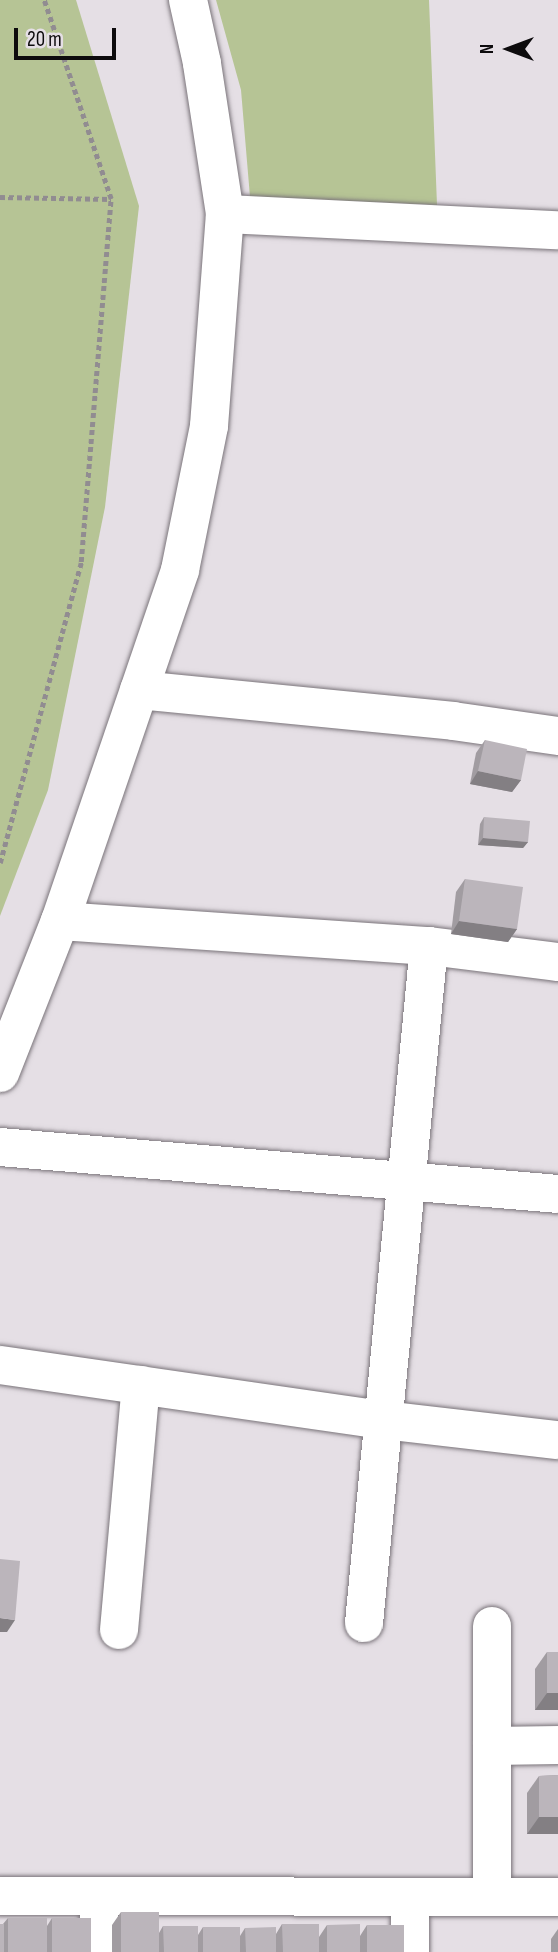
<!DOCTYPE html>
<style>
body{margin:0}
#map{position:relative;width:558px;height:1952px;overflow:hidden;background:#e5dfe5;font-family:"Sofia Sans Condensed",sans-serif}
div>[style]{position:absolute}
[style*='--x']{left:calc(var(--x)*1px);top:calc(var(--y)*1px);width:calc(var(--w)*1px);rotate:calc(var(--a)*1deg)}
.green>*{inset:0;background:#b6c495}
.path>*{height:4.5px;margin-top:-2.25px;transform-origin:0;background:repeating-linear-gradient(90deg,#918c91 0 5px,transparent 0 8.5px)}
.roads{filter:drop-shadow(0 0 2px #7a747a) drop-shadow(0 0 2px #7a747a)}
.minor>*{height:38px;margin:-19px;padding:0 19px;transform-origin:19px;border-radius:19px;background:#fff}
.wall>*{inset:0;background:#a19ca1}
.shaded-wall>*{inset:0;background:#837f83}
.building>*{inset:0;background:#bbb5bb}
span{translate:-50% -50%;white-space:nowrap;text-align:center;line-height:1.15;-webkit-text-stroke:7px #e5dfe5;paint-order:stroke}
.north{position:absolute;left:474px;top:14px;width:70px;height:70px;-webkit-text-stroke:5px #e5dfe5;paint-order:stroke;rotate:270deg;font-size:19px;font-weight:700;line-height:28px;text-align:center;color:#0d0b0d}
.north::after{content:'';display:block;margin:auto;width:24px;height:32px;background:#0d0b0d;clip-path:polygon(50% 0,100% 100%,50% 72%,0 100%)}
.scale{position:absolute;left:14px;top:28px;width:102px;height:32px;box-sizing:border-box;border:4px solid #0d0b0d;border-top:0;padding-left:9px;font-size:21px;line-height:24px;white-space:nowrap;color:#0d0b0d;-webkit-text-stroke:5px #e5dfe5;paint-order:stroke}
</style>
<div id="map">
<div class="green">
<i style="clip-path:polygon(0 0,76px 0,139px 206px,105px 507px,48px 790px,0 916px)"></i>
<i style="clip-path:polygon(216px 0,429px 0,437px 205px,250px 197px,241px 90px)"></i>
</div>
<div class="path">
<i style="--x:0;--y:197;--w:111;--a:1"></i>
<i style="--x:0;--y:863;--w:312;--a:-74.9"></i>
<i style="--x:81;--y:562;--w:364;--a:-85.3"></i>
<i style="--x:111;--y:199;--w:210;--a:-108.6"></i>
</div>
<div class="roads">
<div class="minor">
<i style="--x:225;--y:214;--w:333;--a:2.8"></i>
<i style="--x:139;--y:690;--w:316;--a:5.6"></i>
<i style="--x:453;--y:721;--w:106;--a:8.1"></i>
<i style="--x:60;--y:921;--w:370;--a:3.9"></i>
<i style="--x:429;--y:946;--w:130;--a:7.1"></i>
<i style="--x:0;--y:1073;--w:163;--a:-68.5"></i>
<i style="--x:60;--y:921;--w:371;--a:-71.1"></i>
<i style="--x:180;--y:570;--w:147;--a:-78.6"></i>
<i style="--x:209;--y:426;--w:213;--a:-85.7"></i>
<i style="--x:225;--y:214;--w:153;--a:-98.7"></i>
<i style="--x:202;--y:63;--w:65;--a:-102.5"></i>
<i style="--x:0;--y:1147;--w:560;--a:4.81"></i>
<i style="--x:0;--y:1365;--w:388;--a:8.2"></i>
<i style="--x:384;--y:1420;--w:175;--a:6.6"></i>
<i style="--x:364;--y:1623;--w:680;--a:-84.52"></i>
<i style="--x:492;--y:1626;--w:271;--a:90"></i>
<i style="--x:119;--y:1630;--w:246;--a:-84.9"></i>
<i style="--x:492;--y:1746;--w:66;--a:-0.9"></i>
<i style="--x:0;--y:1896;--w:558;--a:0.1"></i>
<i style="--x:99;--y:1896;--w:56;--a:90"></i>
<i style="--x:410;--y:1952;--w:55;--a:-90"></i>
</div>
</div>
<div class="wall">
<i style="clip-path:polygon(485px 740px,521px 780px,512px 792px,470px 784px,476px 753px)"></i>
<i style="clip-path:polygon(484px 817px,528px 842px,523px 848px,478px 845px,480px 824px)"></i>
<i style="clip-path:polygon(465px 879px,517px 929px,508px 942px,451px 934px,456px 892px)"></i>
<i style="clip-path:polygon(547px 1652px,558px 1652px,558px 1710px,535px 1710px,535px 1669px)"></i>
<i style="clip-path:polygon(558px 1775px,558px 1834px,527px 1834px,527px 1793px,539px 1776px)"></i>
<i style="clip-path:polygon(121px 1912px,159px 1933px,163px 1926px,198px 1935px,203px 1927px,240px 1936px,245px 1928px,276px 1934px,282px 1924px,319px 1937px,327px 1925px,360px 1936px,367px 1925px,404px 1952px,112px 1952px,112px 1925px)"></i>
<i style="clip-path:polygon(8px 1918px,47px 1926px,52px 1918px,91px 1952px,0 1952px,3px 1924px)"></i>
<i style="clip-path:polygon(558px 1929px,558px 1952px,551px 1952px,551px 1939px)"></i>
</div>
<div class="shaded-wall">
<i style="clip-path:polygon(478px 771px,521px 780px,512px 792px,470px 784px)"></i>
<i style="clip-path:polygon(483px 838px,528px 842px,523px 848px,478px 845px)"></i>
<i style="clip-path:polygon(459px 921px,517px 929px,508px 942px,451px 934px)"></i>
<i style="clip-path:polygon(0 1618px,15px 1620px,7px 1632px,0 1632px)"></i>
<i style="clip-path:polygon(547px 1693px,558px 1693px,558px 1710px,535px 1710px)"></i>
<i style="clip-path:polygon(539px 1817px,558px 1817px,558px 1834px,527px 1834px)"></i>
</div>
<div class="building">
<i style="clip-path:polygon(485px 740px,527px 749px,521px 780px,478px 771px)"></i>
<i style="clip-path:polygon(484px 817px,530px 821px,528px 842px,483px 838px)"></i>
<i style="clip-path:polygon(465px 879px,523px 887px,517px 929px,459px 921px)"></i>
<i style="clip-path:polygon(0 1559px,20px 1561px,15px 1620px,0 1618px)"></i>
<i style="clip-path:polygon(547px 1652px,558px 1652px,558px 1693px,547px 1693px)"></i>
<i style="clip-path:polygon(558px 1775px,558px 1817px,539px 1817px,539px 1776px)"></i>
<i style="clip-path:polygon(121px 1912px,159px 1912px,159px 1952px,121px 1952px)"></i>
<i style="clip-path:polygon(8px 1918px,47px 1918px,47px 1952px,8px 1952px)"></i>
<i style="clip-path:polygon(52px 1918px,91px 1918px,91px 1952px,52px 1952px)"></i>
<i style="clip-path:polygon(0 1924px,4px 1924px,4px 1952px,0 1952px)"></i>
<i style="clip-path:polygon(282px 1924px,319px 1924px,319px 1952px,283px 1952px)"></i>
<i style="clip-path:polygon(360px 1924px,360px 1952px,327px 1952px,327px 1925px)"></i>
<i style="clip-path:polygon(367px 1925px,404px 1925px,404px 1952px,367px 1952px)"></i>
<i style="clip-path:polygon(163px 1926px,198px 1926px,198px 1952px,164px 1952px)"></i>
<i style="clip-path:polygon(203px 1927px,240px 1927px,240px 1952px,203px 1952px)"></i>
<i style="clip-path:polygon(276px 1927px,276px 1952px,246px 1952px,245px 1928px)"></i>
</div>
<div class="north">N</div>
<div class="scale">20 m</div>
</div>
